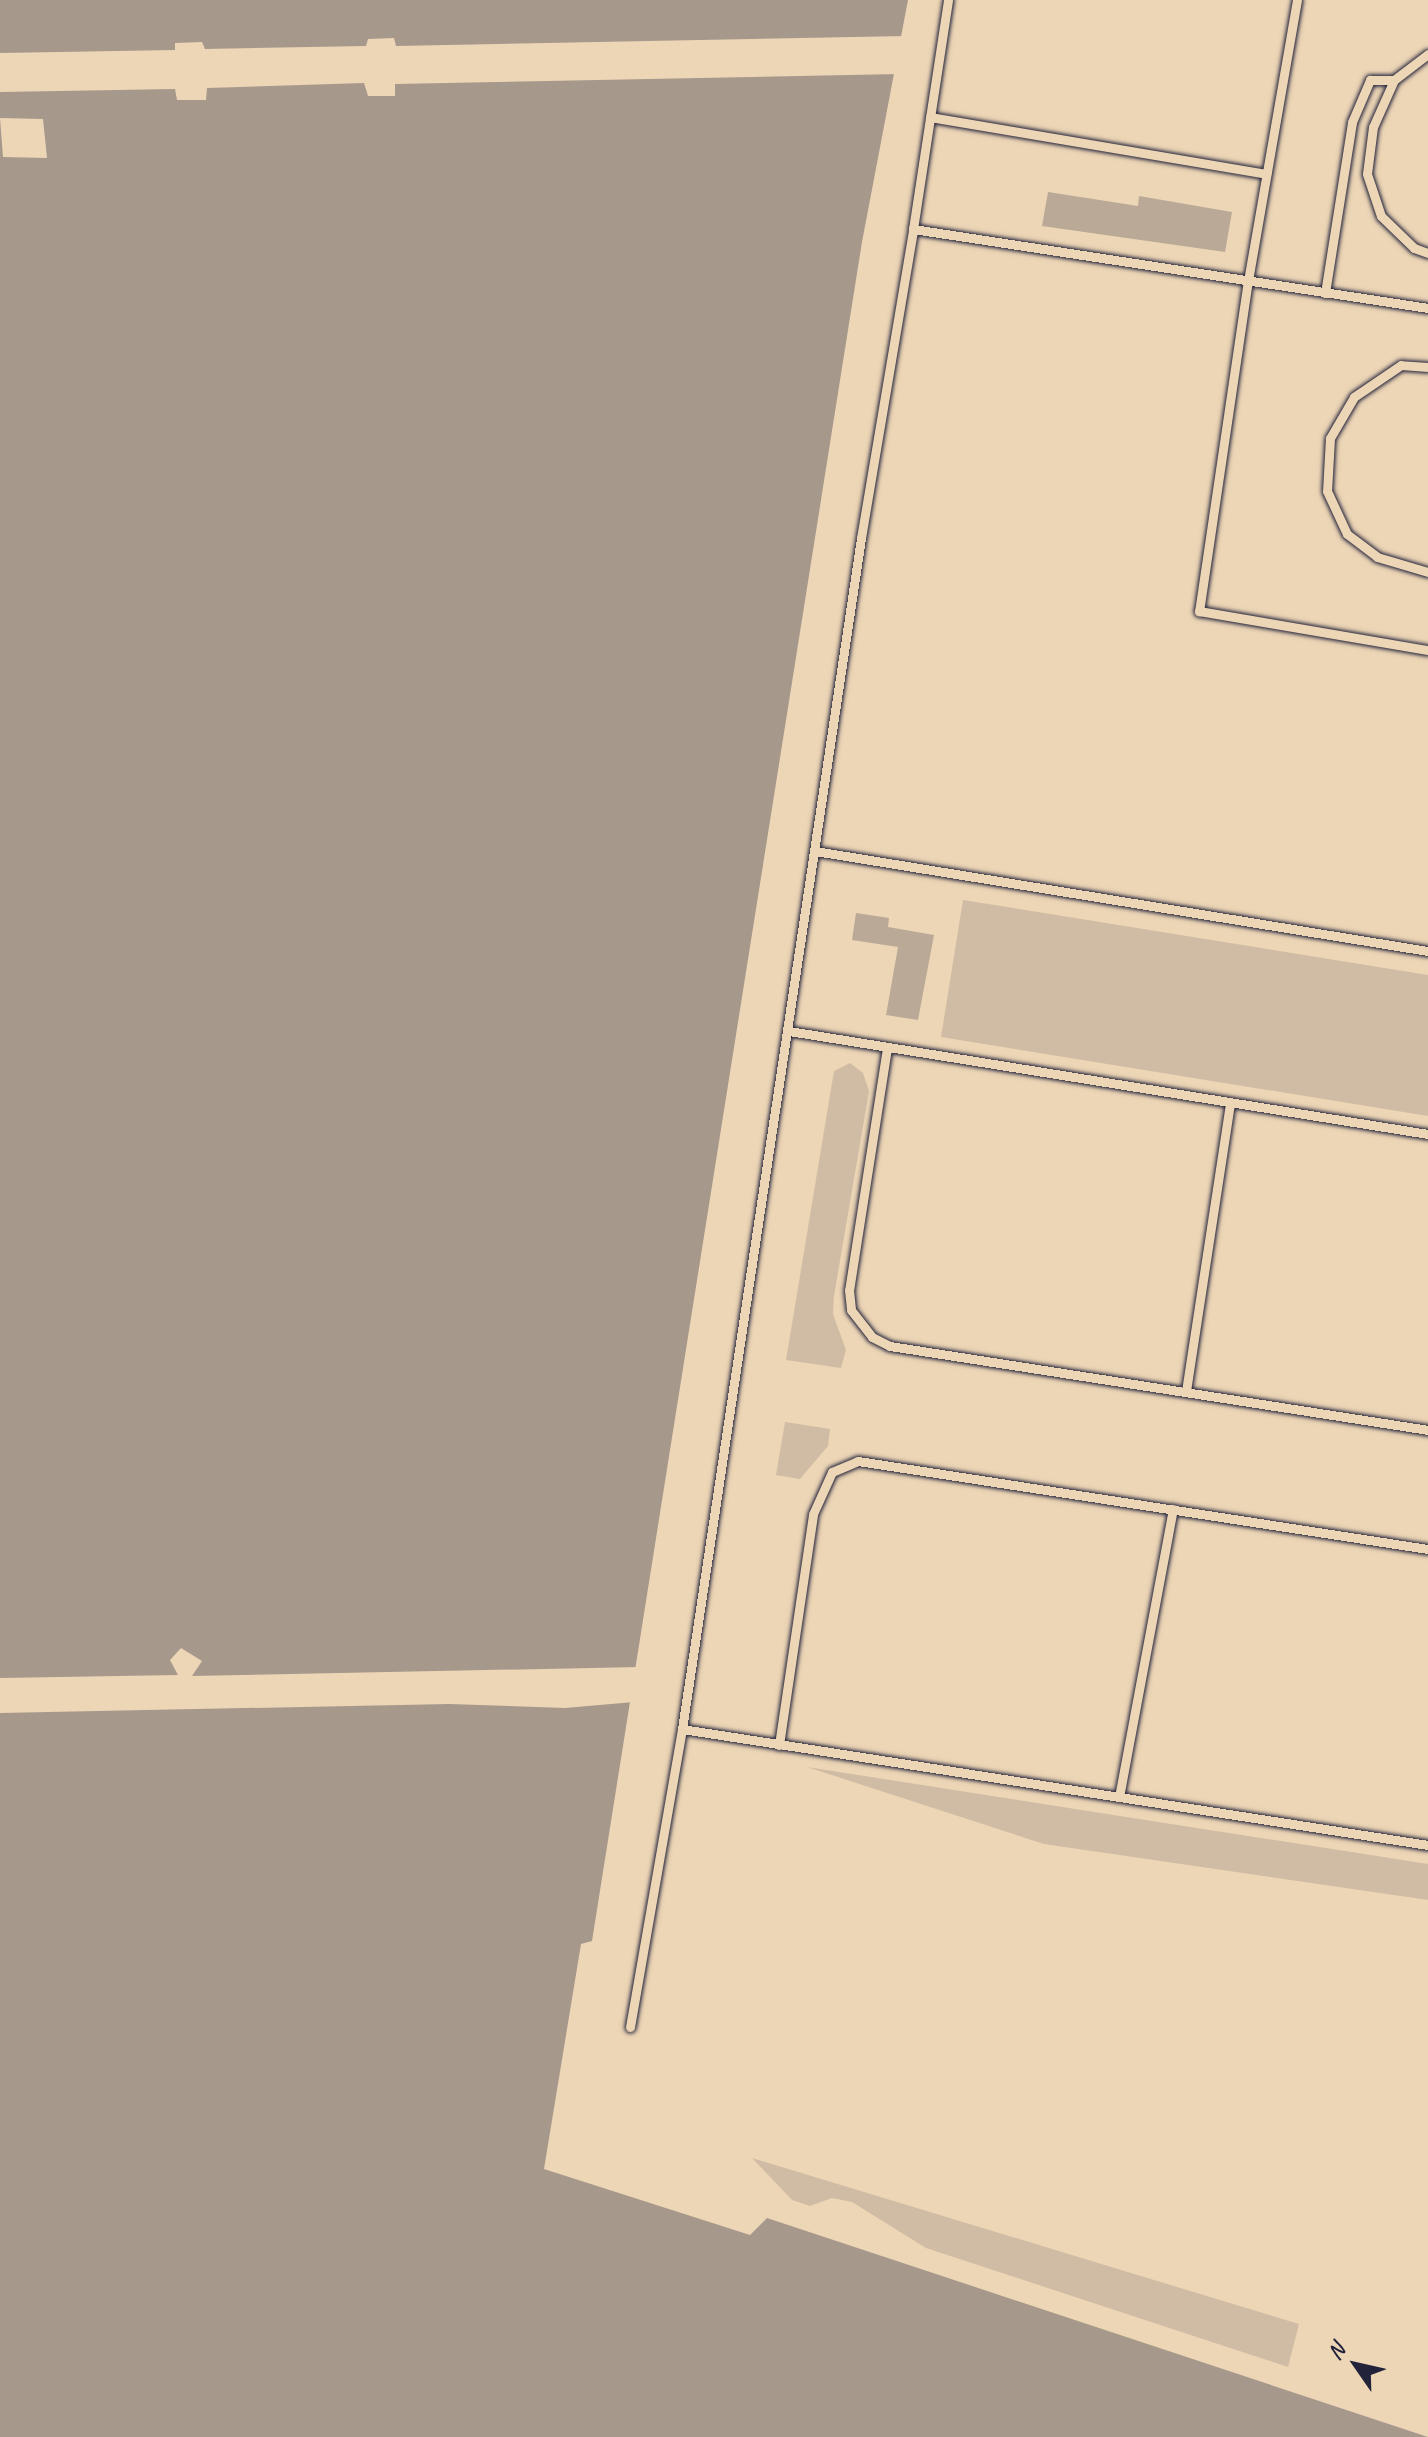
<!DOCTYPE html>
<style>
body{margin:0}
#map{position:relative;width:1428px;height:2437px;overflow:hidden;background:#edd6b6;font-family:Caveat,sans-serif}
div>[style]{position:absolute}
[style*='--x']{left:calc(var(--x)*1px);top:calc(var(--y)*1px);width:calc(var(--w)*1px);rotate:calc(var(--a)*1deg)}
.green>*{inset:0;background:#d0bca4}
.water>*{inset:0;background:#a7988c}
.pier>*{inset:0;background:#edd6b6}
.building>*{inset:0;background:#baa997}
.roads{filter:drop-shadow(0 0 2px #22223b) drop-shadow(0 0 2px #22223b)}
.lane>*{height:9px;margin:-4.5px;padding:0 4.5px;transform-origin:4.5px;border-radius:4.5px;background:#edd6b6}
span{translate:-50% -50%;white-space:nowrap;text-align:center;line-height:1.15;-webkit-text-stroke:8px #edd6b6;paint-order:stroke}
.north{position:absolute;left:1316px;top:2325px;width:80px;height:80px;-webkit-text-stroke:6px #edd6b6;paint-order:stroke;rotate:304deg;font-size:22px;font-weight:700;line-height:32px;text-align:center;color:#22223b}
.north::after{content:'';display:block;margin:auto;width:28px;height:36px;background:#22223b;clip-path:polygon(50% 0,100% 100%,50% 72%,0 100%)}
</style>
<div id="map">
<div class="green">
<i style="clip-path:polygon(963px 900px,1428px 975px,1428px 1116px,941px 1037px)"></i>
<i style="clip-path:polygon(850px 1063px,863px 1073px,869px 1091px,834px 1296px,833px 1314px,846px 1350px,841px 1368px,786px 1360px,834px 1071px)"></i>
<i style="clip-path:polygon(785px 1422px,830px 1429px,828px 1446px,800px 1479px,776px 1475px)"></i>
<i style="clip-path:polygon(807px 1767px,1428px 1864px,1428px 1900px,1044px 1844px)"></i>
<i style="clip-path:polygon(752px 2158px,1299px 2324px,1288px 2367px,926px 2248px,852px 2202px,832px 2198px,810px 2206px,792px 2200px)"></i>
</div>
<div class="water">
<i style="clip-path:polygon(0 0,908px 0,862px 242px,592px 1941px,581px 1944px,544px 2169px,750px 2235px,767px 2218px,1428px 2437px,0 2437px)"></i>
</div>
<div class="pier">
<i style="clip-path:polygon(906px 36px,899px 74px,395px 84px,395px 96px,368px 96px,364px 83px,207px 88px,206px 100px,177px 100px,175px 89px,0 92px,0 53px,175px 50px,175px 43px,202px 42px,205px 49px,366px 46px,368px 39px,394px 38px,396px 46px)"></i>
<i style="clip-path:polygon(0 118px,43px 119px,47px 158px,3px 157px)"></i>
<i style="clip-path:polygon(181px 1648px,202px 1661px,192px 1676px,640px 1667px,634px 1702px,565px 1708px,449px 1704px,0 1713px,0 1678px,178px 1675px,170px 1660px)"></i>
</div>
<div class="building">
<i style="clip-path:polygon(1048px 192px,1138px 206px,1139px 196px,1232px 212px,1225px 252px,1042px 226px)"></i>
<i style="clip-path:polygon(856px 913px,889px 918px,888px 927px,934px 935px,918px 1020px,886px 1015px,898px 947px,852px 940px)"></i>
</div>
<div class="roads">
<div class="lane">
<i style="--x:1297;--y:0;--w:284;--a:99.9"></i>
<i style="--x:1248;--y:280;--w:335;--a:98.4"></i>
<i style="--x:1199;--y:611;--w:232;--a:9.7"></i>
<i style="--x:1428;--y:54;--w:43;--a:142.6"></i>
<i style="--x:1394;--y:80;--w:51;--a:114.1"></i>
<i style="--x:1373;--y:127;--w:47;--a:97.3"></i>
<i style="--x:1367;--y:174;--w:44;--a:71.6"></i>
<i style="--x:1381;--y:216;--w:46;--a:44.1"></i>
<i style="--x:1414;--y:248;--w:15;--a:20"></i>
<i style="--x:930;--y:117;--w:341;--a:9.6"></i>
<i style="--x:913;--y:229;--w:232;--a:-81.3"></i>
<i style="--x:1325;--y:293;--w:173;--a:-81"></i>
<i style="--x:1352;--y:122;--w:46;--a:-66.8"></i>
<i style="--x:1370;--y:80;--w:24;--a:0"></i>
<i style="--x:1428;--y:367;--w:27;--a:-176"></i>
<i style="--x:1401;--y:365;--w:57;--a:145.8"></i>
<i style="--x:1354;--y:397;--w:48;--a:120.3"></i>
<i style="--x:1330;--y:438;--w:53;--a:93.2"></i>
<i style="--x:1327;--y:491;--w:47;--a:65.1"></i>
<i style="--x:1347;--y:534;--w:38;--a:37"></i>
<i style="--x:1377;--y:557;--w:53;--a:16.4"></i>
<i style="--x:815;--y:851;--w:621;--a:9.27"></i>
<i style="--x:789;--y:1031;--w:647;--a:9.16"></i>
<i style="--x:887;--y:1048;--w:245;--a:98.9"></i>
<i style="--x:849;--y:1290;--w:20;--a:84"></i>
<i style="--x:851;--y:1310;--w:34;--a:52"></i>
<i style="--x:872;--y:1337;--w:20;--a:27"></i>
<i style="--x:890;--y:1346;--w:545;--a:8.87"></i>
<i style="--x:1186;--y:1391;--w:291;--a:-81.3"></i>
<i style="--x:682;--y:1729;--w:755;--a:8.84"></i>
<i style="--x:779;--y:1745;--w:233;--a:-81.6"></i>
<i style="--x:813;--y:1514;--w:46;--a:-65.7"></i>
<i style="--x:832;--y:1472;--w:28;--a:-23"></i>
<i style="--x:858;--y:1461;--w:577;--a:8.78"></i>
<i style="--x:1119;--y:1797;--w:293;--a:-79.4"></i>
<i style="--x:630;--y:2027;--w:303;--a:-80.1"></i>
<i style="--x:682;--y:1729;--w:1204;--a:-81.45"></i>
<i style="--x:861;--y:538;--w:313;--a:-80.4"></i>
<i style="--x:913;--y:229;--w:521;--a:8.72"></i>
</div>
</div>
<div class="north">N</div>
</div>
